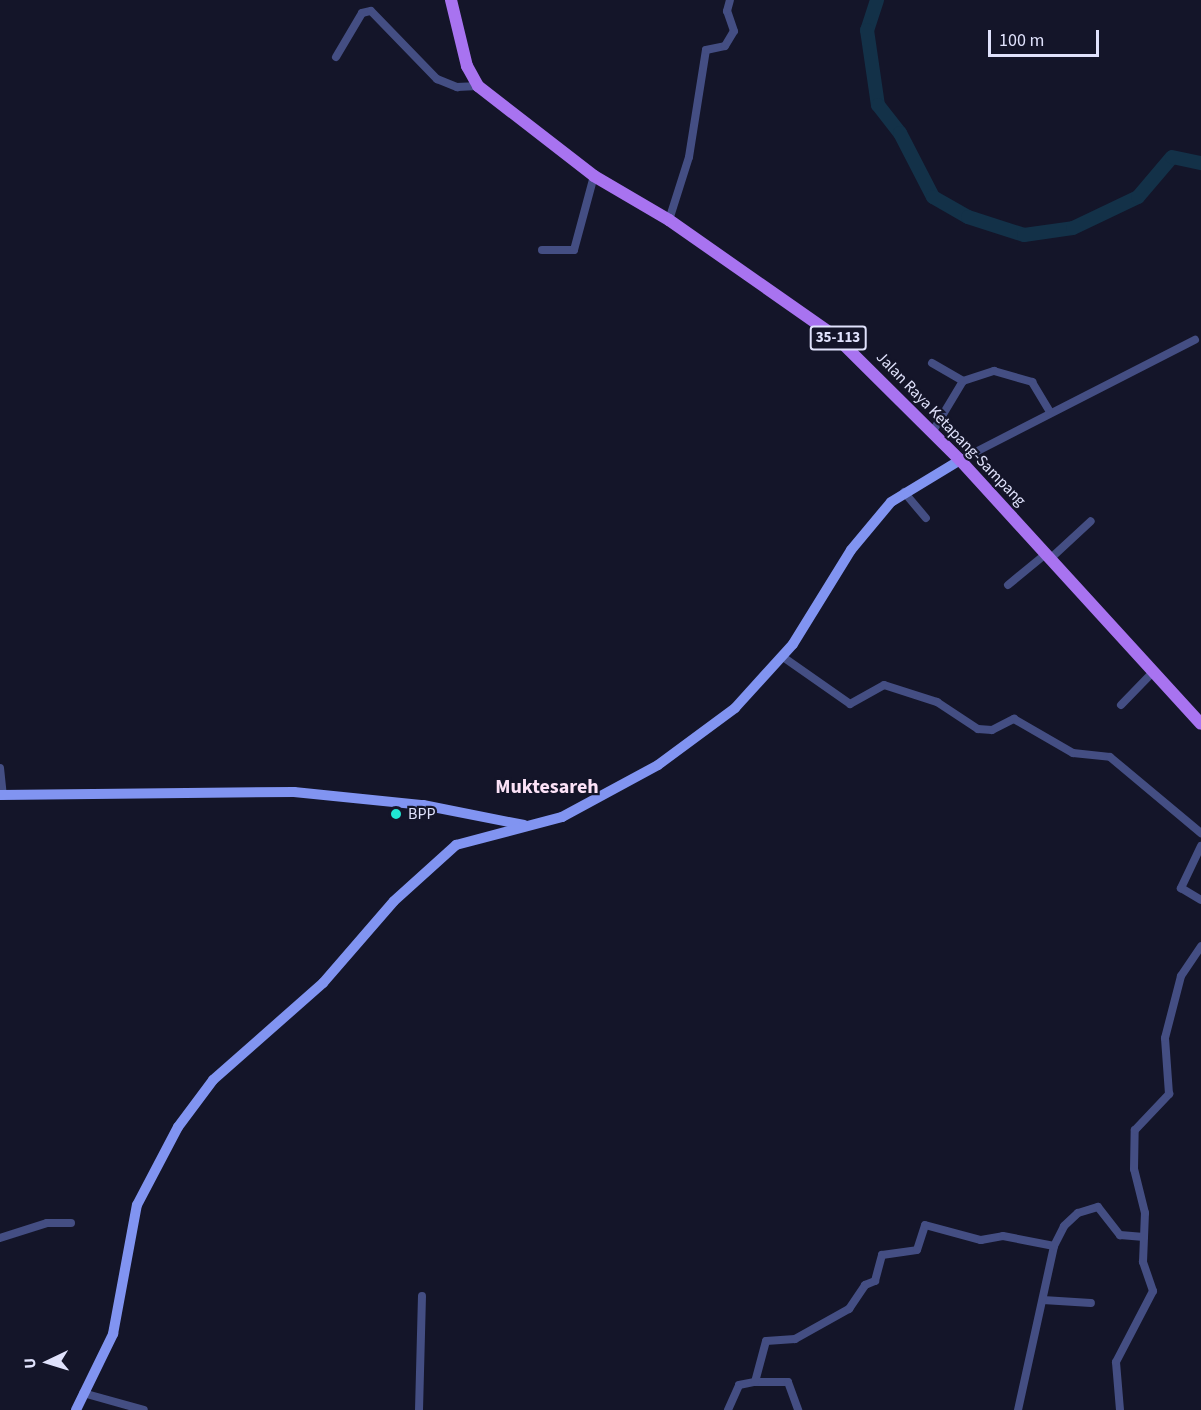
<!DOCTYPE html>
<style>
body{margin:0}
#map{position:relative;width:1201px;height:1410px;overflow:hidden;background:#141529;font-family:"Source Sans 3",sans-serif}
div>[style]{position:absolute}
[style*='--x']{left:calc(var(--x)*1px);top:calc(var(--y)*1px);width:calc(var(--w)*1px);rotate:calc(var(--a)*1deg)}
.river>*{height:14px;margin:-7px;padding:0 7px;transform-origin:7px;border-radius:7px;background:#133148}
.street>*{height:8px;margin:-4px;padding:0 4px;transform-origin:4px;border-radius:4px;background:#444e83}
.secondary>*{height:10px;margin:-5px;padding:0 5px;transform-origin:5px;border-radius:5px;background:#8194f1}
.primary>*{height:12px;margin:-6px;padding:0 6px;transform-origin:6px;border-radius:6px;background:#a873f0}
.dots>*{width:16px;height:16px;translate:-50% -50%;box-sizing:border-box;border:3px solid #141529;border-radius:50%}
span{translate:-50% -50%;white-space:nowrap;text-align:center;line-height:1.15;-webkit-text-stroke:4.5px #141529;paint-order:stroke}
.shield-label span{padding:2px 4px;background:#141529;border:2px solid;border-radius:4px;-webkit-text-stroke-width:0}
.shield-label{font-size:15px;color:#e0e2fc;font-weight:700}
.street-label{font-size:16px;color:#e0e2fc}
.poi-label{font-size:16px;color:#e0e2fc}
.left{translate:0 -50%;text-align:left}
.quarter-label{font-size:20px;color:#fce2f7;font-weight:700}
.north{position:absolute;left:18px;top:1332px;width:60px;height:60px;-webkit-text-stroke:4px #141529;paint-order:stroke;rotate:266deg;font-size:16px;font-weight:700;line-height:24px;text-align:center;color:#e0e2fc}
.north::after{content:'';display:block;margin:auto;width:21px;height:27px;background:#e0e2fc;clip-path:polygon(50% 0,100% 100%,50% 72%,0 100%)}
.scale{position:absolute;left:988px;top:30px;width:111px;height:27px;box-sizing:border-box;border:3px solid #e0e2fc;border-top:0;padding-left:8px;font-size:18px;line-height:21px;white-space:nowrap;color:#e0e2fc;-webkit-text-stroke:4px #141529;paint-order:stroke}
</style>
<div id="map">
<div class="river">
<i style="--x:877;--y:0;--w:32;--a:108"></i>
<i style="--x:867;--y:30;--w:76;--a:81.7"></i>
<i style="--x:878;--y:105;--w:36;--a:52"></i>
<i style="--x:900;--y:133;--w:72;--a:62.7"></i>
<i style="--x:933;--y:197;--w:40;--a:29.7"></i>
<i style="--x:968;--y:217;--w:59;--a:17.8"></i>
<i style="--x:1024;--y:235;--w:49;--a:-8.1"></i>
<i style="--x:1073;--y:228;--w:72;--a:-25.5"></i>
<i style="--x:1138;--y:197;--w:52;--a:-49.6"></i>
<i style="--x:1172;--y:157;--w:30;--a:12"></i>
</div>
<div class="street">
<i style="--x:336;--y:57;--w:51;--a:-59.4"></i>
<i style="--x:362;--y:13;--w:9;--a:-13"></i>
<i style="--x:371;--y:11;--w:95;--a:45.9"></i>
<i style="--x:437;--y:79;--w:22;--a:22"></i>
<i style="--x:457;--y:87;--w:21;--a:-3"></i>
<i style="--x:669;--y:220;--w:66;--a:-72.4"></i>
<i style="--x:689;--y:157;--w:108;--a:-81"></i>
<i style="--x:706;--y:50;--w:19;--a:-12"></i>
<i style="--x:725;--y:46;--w:17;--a:-59"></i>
<i style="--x:734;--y:31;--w:21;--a:-109"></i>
<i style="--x:727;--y:11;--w:11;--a:-75"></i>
<i style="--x:542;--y:250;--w:32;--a:0"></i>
<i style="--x:574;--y:250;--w:77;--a:-74.9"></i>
<i style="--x:932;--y:363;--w:36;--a:30"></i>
<i style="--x:933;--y:431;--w:58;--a:-59"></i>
<i style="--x:963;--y:381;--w:33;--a:-18"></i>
<i style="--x:994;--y:371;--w:40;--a:16"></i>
<i style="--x:1032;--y:382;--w:35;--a:59"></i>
<i style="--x:960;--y:460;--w:264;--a:-27.1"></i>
<i style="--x:904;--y:492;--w:34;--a:50"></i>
<i style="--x:1051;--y:558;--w:54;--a:-42.8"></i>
<i style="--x:1008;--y:585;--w:50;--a:-39.4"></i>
<i style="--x:783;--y:657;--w:82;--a:35"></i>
<i style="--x:850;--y:704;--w:39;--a:-29"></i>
<i style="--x:884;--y:685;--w:56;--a:17.8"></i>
<i style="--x:937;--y:702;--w:49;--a:33.4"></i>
<i style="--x:978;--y:729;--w:14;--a:4"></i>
<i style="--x:992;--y:730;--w:25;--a:-27"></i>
<i style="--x:1014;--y:719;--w:68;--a:30"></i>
<i style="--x:1073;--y:753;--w:37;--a:6"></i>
<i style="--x:1110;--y:757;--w:119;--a:39.9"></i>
<i style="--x:1121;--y:705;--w:46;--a:-45.9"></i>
<i style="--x:0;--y:768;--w:28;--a:84"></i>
<i style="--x:1201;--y:846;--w:47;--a:115.5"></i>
<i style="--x:1181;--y:888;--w:23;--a:31"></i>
<i style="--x:0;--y:1238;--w:49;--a:-17.7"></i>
<i style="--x:47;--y:1223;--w:24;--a:0"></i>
<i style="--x:1043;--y:1300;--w:48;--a:3.6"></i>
<i style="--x:755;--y:1382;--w:33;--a:0"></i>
<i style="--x:788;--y:1382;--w:30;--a:70"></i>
<i style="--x:83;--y:1393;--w:63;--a:15.6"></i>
<i style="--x:419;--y:1410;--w:114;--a:-88.5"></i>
<i style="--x:728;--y:1410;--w:27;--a:-66"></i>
<i style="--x:739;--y:1385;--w:16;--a:-11"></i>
<i style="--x:755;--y:1382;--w:42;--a:-75"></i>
<i style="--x:766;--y:1341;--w:29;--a:-4"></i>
<i style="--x:795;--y:1339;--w:62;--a:-29.1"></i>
<i style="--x:849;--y:1309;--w:29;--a:-56"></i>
<i style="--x:865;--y:1285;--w:11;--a:-22"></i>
<i style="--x:875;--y:1281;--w:27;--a:-75"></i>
<i style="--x:882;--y:1255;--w:35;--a:-8"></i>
<i style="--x:917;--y:1250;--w:26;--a:-72"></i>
<i style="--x:925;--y:1225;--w:58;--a:15"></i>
<i style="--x:981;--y:1240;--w:22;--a:-10"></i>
<i style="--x:1003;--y:1236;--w:52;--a:11.1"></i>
<i style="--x:1018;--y:1410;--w:168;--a:-77.6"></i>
<i style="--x:1054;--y:1246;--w:22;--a:-63"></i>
<i style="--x:1064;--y:1226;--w:19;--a:-43"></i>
<i style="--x:1078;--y:1213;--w:21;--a:-17"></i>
<i style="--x:1098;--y:1207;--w:36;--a:52"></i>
<i style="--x:1120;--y:1235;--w:24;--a:5"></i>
<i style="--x:1120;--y:1410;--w:48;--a:-94.8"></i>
<i style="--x:1116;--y:1362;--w:80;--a:-62.5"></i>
<i style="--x:1153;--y:1291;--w:31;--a:-109"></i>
<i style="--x:1143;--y:1262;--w:49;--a:-87.7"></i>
<i style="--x:1145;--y:1213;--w:45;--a:-104"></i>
<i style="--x:1134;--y:1169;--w:39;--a:-89"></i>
<i style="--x:1135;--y:1130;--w:50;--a:-46.6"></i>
<i style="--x:1169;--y:1094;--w:56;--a:-94.1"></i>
<i style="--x:1165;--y:1038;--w:64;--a:-75.5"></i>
<i style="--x:1181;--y:976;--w:36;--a:-56"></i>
</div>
<div class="secondary">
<i style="--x:0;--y:795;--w:294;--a:-0.6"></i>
<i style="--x:294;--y:792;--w:130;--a:5.8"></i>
<i style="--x:423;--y:805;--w:103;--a:11.2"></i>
<i style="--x:76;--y:1410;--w:85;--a:-64"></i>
<i style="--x:113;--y:1334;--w:131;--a:-79.5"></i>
<i style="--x:137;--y:1205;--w:88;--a:-62.3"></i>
<i style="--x:178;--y:1127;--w:59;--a:-53.3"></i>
<i style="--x:213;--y:1080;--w:147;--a:-41.4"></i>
<i style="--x:323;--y:983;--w:108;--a:-49.1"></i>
<i style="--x:394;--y:901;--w:84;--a:-42.1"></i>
<i style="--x:456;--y:845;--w:110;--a:-14.8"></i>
<i style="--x:562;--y:817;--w:109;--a:-28.4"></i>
<i style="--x:658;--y:765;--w:96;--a:-36.5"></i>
<i style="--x:735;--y:708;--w:86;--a:-47.8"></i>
<i style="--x:793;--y:644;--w:110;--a:-58.3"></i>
<i style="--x:851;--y:550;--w:62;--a:-50.2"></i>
<i style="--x:891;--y:502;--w:81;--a:-31.3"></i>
</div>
<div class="primary">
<i style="--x:451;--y:0;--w:68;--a:76.4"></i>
<i style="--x:467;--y:66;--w:23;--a:61"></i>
<i style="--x:478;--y:86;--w:147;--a:37.8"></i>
<i style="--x:594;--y:176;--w:87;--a:30.4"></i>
<i style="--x:669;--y:220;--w:204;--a:35"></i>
<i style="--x:836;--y:337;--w:175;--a:44.8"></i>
<i style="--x:960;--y:460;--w:357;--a:47.6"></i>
</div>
<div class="dots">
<i style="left:396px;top:814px;background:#20e7d3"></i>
</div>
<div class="shield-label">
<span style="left:838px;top:338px">35-113</span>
</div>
<div class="street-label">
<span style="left:951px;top:429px;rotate:46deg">Jalan Raya Ketapang-Sampang</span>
</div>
<div class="poi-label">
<span class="left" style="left:408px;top:814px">BPP</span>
</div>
<div class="quarter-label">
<span style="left:547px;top:787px">Muktesareh</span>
</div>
<div class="north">U</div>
<div class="scale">100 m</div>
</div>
